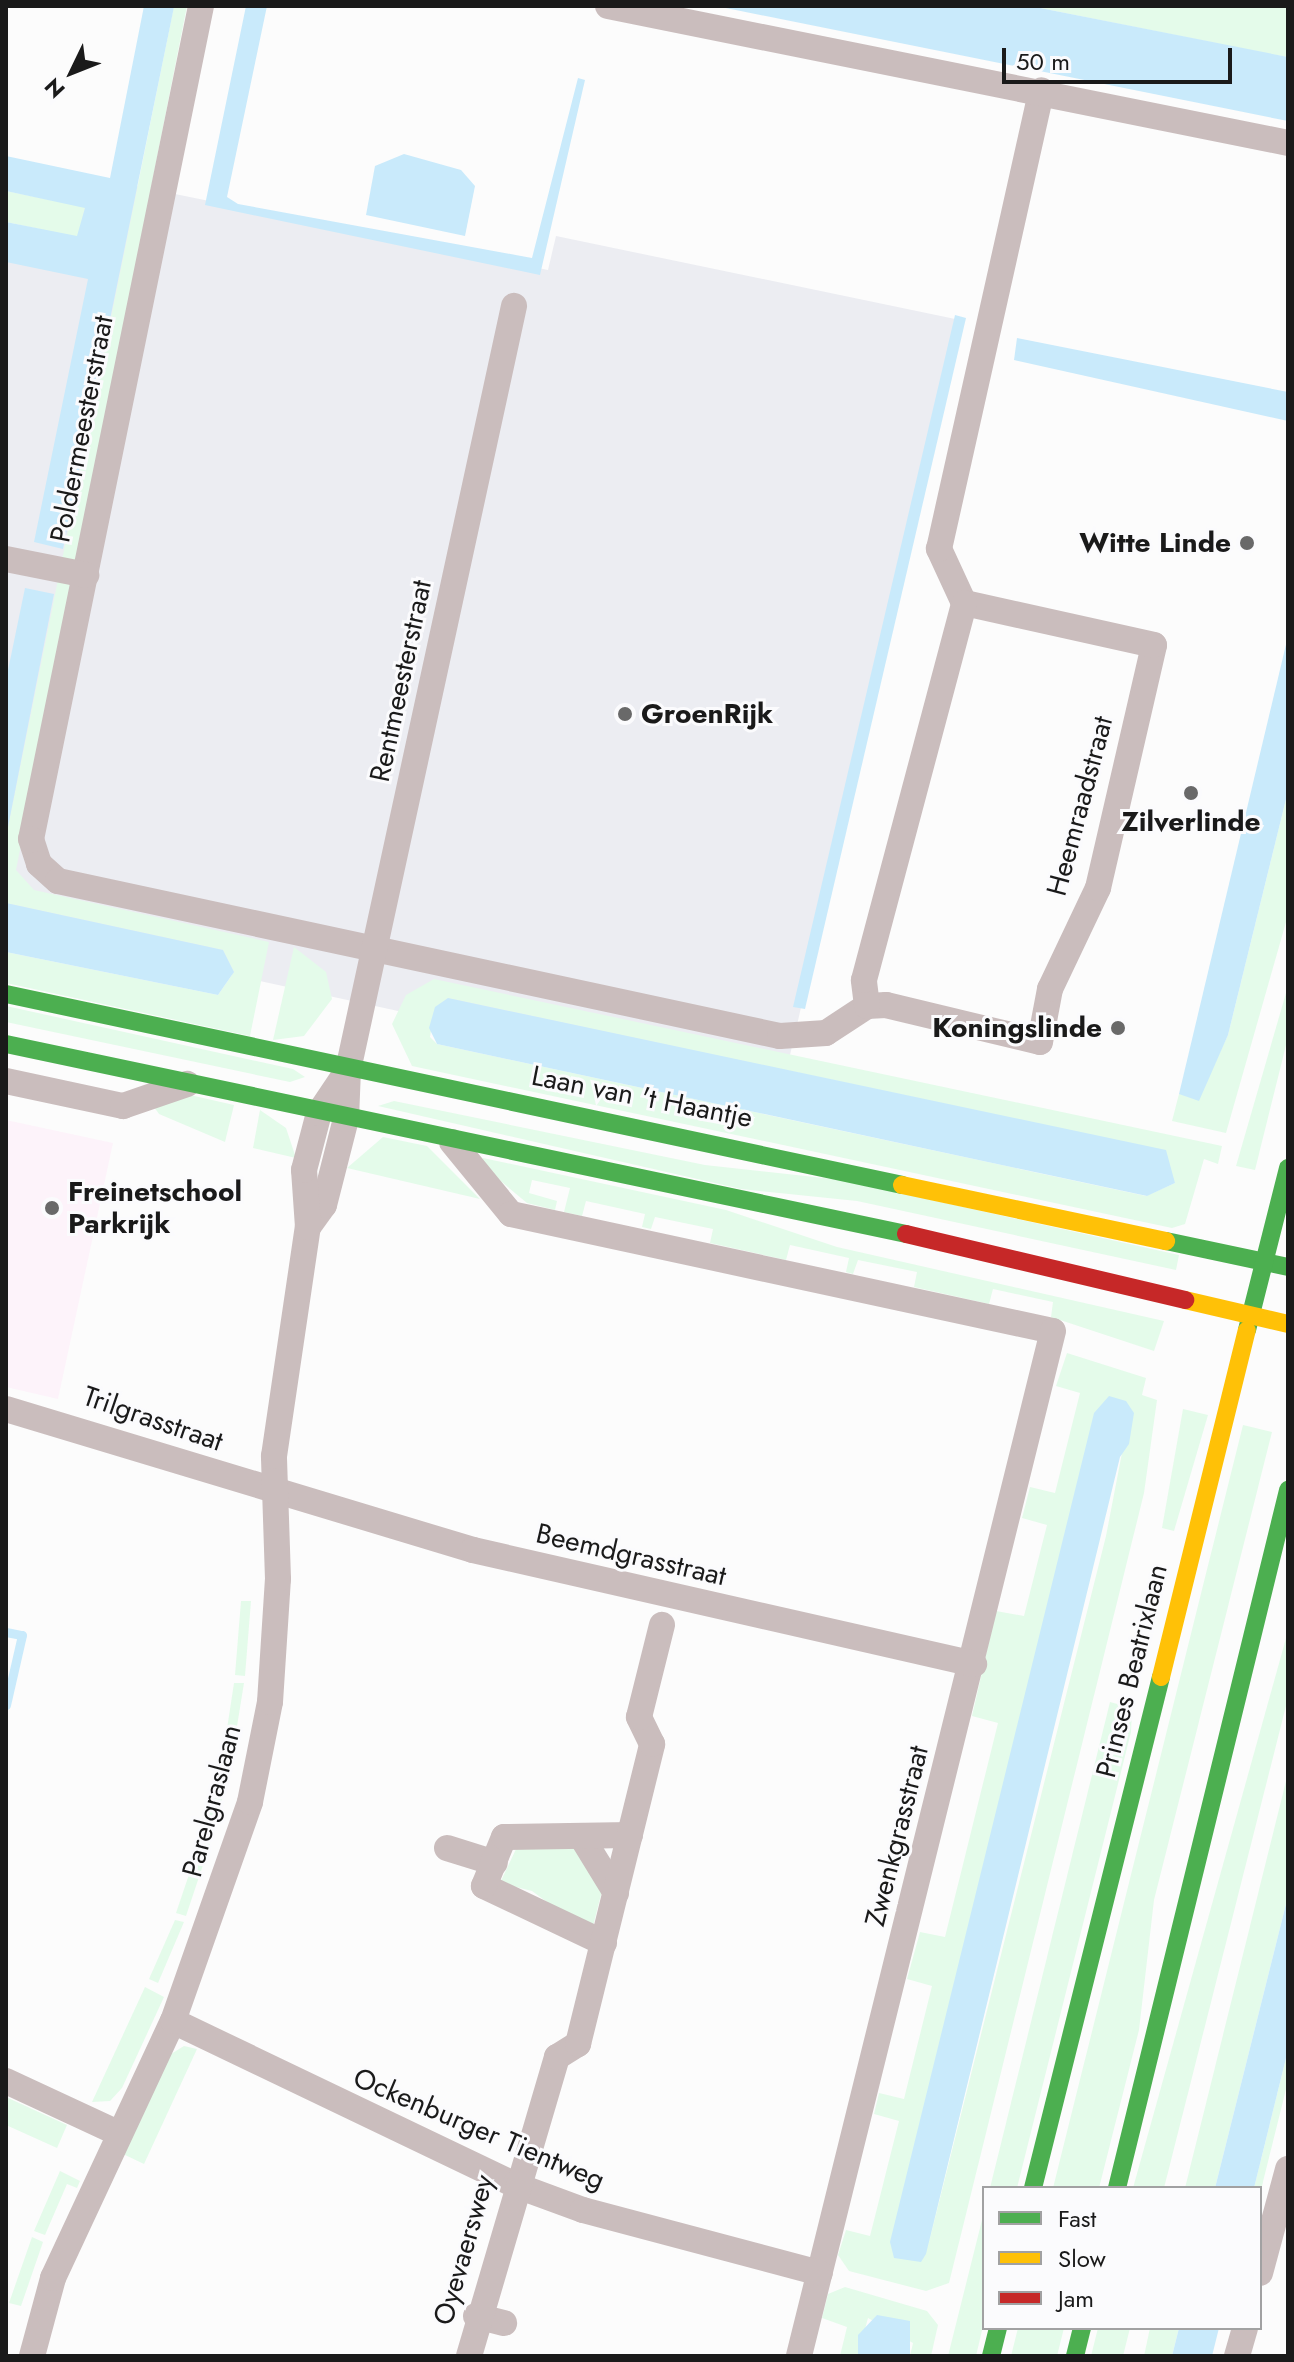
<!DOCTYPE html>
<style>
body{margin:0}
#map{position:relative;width:1294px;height:2362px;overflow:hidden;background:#fcfcfc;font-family:Jost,sans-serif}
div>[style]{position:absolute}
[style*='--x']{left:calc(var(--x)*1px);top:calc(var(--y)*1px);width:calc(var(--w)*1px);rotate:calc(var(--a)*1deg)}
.built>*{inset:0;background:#ecedf2}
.education>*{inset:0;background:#fdf3fa}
.green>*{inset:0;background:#e4fbea}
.water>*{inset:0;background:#c9eafb}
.stream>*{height:9px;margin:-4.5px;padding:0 4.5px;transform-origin:4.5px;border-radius:4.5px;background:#c9eafb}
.street>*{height:26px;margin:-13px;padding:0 13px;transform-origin:13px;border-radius:13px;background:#cabdbd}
.fast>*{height:18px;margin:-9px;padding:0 9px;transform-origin:9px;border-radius:9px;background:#4caf50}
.slow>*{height:18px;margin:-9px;padding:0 9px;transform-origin:9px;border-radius:9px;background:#ffc107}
.jam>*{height:18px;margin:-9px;padding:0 9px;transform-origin:9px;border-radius:9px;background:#c62828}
.dots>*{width:22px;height:22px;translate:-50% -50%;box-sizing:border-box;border:4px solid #fbfbfd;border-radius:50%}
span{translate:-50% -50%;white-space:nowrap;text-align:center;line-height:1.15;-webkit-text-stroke:6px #fbfbfd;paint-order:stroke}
.street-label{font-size:28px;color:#1a1a1a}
.poi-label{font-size:28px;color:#1a1a1a;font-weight:700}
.right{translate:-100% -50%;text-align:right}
.left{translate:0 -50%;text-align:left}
.frame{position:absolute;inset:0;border:8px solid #1a1a1a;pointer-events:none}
.legend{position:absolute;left:982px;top:2186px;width:280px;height:144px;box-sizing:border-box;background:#fbfbfd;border:2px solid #a1a1a2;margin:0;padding:10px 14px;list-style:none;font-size:24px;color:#1a1a1a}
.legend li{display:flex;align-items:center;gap:16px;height:40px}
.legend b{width:40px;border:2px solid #a1a1a2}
.north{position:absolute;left:32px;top:32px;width:80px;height:80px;-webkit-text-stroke:6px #fbfbfd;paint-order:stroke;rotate:227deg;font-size:22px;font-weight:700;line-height:32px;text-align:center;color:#1a1a1a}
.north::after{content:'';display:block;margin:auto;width:28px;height:36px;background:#1a1a1a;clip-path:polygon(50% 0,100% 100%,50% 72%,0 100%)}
.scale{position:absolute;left:1002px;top:48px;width:230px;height:36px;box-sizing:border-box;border:4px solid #1a1a1a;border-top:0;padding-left:10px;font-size:24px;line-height:28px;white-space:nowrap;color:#1a1a1a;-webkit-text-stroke:6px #fbfbfd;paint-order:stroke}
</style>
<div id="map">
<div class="built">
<i style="clip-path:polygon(121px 183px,548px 270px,556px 236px,960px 320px,781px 1094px,6px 926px,6px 251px)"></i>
</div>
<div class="education">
<i style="clip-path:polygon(6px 1120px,113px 1143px,58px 1399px,6px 1387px)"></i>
</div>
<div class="green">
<i style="clip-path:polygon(174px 6px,187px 6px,16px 870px,34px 890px,269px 942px,250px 1036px,6px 983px,6px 952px,218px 995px,234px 972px,223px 950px,6px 903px,6px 837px)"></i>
<i style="clip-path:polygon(1030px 6px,1288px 6px,1288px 57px,1270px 54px)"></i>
<i style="clip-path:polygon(6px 191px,85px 207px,78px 237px,6px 222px)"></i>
<i style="clip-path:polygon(1288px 791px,1288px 915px,1226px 1133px,1172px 1121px,1179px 1094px,1215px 1063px,1228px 1035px)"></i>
<i style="clip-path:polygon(294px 947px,326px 972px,332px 999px,304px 1036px,273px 1040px)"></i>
<i style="clip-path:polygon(evenodd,434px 979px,1222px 1146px,1218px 1164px,1204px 1159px,1185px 1224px,1172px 1228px,412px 1066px,392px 1024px,406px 995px,434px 979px,448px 998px,1156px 1149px,1175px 1183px,1146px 1196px,437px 1044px,430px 1037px,435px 1008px,448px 998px)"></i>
<i style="clip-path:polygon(1288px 986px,1288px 1037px,1255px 1170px,1236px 1166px)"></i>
<i style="clip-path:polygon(6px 1006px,293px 1069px,305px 1077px,290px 1082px,6px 1022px)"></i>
<i style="clip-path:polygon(181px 1093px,234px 1105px,225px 1142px,159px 1114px,154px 1107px)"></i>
<i style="clip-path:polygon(394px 1101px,705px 1165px,842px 1180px,1179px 1255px,1176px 1270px,857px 1201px,741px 1189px,378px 1106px)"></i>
<i style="clip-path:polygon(260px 1110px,286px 1128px,296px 1158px,253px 1148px)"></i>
<i style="clip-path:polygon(383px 1137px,427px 1146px,480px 1199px,347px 1168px)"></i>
<i style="clip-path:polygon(483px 1158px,726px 1210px,837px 1247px,1164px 1321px,1154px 1351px,1051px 1317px,1053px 1302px,993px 1289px,989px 1304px,914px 1287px,917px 1272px,858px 1260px,853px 1274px,846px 1272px,849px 1258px,790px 1245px,786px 1260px,710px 1243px,713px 1229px,655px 1217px,651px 1229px,642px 1227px,645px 1214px,586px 1201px,582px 1216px,564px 1212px,570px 1188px,532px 1180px,529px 1193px,557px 1201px,555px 1210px,527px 1203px,479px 1163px)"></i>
<i style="clip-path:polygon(evenodd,1067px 1353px,1146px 1378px,1142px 1395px,1157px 1400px,1144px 1493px,949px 2283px,926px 2291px,849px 2271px,838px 2255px,846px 2230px,870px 2236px,899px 2121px,874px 2114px,879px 2093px,904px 2099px,932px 1986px,907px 1979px,920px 1932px,945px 1937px,998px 1723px,972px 1716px,996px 1611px,1024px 1616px,1047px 1525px,1022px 1518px,1030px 1487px,1055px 1493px,1080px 1393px,1056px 1386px,1067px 1353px,1131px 1406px,1106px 1536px,926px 2254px,1131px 1406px)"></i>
<i style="clip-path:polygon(1183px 1409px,1208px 1415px,1174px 1531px,1162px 1528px)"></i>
<i style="clip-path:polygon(1243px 1425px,1272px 1432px,1154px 1900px,1139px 2030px,1099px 2188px,1053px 2188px)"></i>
<i style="clip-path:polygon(241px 1601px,251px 1601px,245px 1676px,235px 1675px)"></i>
<i style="clip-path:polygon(1288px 1631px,1288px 1698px,1164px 2188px,1133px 2188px)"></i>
<i style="clip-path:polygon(234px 1683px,244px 1683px,232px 1757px,223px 1755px)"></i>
<i style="clip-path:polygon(1110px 1702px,1132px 1708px,1131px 1732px,1017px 2188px,990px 2188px)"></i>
<i style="clip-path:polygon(220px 1763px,231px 1764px,212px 1838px,203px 1835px)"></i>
<i style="clip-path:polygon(1288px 1773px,1288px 1896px,1215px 2188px,1185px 2188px)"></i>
<i style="clip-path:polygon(200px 1842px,210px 1844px,186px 1916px,176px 1913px)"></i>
<i style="clip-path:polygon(517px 1847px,577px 1848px,603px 1887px,591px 1934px,532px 1891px,500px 1883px)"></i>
<i style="clip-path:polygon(175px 1920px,184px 1922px,158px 1983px,149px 1979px)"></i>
<i style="clip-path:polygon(145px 1987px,164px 1997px,122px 2088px,110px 2101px,92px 2102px)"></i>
<i style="clip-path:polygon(184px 2046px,197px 2049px,144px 2164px,123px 2154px,171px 2054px)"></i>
<i style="clip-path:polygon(1288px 2050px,1288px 2081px,1260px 2194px,1254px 2188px)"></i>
<i style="clip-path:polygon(6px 2097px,67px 2125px,57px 2148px,6px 2125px)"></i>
<i style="clip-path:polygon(60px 2171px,80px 2181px,77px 2188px,67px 2184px,45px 2235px,34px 2231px)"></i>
<i style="clip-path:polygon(984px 2212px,984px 2322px,976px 2356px,948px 2356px)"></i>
<i style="clip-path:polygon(32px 2237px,43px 2242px,21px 2306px,9px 2303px)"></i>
<i style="clip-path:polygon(845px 2287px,927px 2311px,938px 2325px,931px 2356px,910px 2356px,913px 2343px,868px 2318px,858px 2356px,840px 2356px,847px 2327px,822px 2318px,828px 2294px)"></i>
<i style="clip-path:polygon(1018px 2328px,1064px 2328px,1057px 2356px,1011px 2356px)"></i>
<i style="clip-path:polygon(1098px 2328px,1130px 2328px,1123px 2356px,1091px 2356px)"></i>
<i style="clip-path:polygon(1150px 2328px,1179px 2328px,1172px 2356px,1144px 2356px)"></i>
</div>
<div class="water">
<i style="clip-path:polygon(144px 6px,174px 7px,63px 549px,34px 542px,88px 279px,6px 262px,6px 222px,77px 236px,85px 208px,6px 191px,6px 156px,110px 178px)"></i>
<i style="clip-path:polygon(246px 6px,267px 6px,227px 197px,238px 204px,532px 258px,578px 78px,585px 80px,540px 275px,205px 205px)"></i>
<i style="clip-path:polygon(716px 6px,1030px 6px,1288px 57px,1288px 121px)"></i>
<i style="clip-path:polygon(404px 154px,461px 170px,475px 186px,465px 236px,366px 215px,375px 166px)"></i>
<i style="clip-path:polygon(955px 315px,966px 318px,805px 1009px,793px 1007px)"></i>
<i style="clip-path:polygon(1017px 338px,1288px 392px,1288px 421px,1014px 360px)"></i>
<i style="clip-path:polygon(25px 588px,54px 594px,6px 837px,6px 680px)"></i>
<i style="clip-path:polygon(1288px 636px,1288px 791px,1228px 1035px,1199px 1101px,1179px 1094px)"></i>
<i style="clip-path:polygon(6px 903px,223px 950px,234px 972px,218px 995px,6px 952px)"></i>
<i style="clip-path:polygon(448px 998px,1166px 1150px,1175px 1183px,1147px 1196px,437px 1044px,429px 1028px,435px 1007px)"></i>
<i style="clip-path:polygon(1109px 1396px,1126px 1401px,1134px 1413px,1129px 1444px,1120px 1457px,926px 2254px,921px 2262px,894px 2258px,890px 2242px,1094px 1413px)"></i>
<i style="clip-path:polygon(1288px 1896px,1288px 2050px,1254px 2188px,1215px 2188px)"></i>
<i style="clip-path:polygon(877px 2315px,910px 2321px,910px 2356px,858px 2356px,858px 2335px)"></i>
<i style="clip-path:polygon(1179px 2328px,1219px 2328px,1212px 2356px,1172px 2356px)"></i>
</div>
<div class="stream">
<i style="--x:6;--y:1632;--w:16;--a:11"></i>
<i style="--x:22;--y:1635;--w:72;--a:102.9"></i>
</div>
<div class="street">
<i style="--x:201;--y:6;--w:850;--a:101.53"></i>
<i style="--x:31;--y:839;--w:26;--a:72"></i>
<i style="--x:39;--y:864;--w:25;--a:42"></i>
<i style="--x:58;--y:881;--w:738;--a:12.12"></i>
<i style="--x:780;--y:1036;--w:46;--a:-3.7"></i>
<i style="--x:826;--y:1033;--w:49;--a:-33.4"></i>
<i style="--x:867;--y:1006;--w:19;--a:-3"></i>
<i style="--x:886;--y:1005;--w:158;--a:13.5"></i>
<i style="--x:1040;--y:1042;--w:54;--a:-79.3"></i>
<i style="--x:1050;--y:989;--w:112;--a:-64.6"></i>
<i style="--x:1098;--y:888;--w:249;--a:-77"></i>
<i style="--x:1154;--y:645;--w:195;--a:-167.5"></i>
<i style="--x:964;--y:603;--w:60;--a:-114.8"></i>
<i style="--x:939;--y:549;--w:470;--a:-77.4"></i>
<i style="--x:608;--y:6;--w:694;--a:11.39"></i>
<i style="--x:6;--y:559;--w:82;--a:11.3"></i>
<i style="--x:867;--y:1006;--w:26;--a:-97"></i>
<i style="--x:864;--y:980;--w:390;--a:-75.1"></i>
<i style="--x:6;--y:1081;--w:120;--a:12.1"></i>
<i style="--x:123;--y:1106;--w:68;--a:-19"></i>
<i style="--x:452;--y:1142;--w:93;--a:50.7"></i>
<i style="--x:511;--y:1214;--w:554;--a:12.18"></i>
<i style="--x:1053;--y:1331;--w:1056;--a:103.92"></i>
<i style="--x:308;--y:1227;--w:27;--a:-54"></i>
<i style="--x:324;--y:1205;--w:89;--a:-75.7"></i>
<i style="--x:346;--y:1119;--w:49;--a:-87.7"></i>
<i style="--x:348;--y:1070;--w:782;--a:-77.74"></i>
<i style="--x:6;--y:1409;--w:488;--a:16.8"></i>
<i style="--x:473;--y:1550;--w:514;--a:12.82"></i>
<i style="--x:581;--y:1836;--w:67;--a:58.4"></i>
<i style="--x:447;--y:1848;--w:50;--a:17.4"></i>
<i style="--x:604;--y:1943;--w:133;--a:-154.6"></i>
<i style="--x:484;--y:1886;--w:53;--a:-67.8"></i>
<i style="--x:504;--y:1837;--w:126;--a:-0.9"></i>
<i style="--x:173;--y:2021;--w:379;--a:25.6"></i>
<i style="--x:515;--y:2185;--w:72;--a:20.2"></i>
<i style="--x:583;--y:2210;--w:245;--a:14.9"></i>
<i style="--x:6;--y:2081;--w:121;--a:24.9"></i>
<i style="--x:1260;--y:2273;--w:108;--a:-74.9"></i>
<i style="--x:476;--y:2316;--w:29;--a:14"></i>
<i style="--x:32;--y:2356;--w:81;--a:-74.9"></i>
<i style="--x:53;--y:2278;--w:284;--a:-65"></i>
<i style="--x:173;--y:2021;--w:232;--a:-70.6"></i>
<i style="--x:250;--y:1802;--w:102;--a:-78.7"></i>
<i style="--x:270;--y:1702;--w:123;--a:-86.3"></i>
<i style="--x:278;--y:1579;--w:123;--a:-91.9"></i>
<i style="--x:274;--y:1456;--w:232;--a:-81.6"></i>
<i style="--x:308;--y:1227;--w:57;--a:-94"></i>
<i style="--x:304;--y:1170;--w:59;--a:-75.3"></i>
<i style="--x:319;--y:1113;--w:52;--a:-56"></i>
<i style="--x:469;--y:2356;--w:312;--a:-73.6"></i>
<i style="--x:557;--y:2057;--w:25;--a:-32"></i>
<i style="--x:578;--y:2044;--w:309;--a:-76.1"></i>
<i style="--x:652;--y:1744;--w:30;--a:-116"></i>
<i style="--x:639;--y:1717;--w:95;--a:-76"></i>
<i style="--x:1237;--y:2356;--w:29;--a:-74"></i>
</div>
<div class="fast">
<i style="--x:6;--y:994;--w:916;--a:12.03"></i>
<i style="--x:6;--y:1044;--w:920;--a:11.92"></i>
<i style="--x:1166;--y:1241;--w:125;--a:12"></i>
<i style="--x:1247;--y:1330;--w:167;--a:-75.8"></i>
<i style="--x:1033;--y:2188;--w:527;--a:-75.94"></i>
<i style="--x:1117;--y:2188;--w:719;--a:-76.23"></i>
<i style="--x:991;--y:2356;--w:29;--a:-76"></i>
<i style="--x:1075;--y:2356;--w:29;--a:-76"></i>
</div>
<div class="slow">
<i style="--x:902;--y:1185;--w:270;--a:12"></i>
<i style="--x:1185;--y:1300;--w:106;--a:13.1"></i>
<i style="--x:1161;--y:1677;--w:357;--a:-76.1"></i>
</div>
<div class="jam">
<i style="--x:906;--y:1234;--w:287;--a:13.3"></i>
</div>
<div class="dots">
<i style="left:1247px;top:543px;background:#696969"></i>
<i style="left:625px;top:714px;background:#696969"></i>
<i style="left:1191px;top:793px;background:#696969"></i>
<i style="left:1118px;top:1028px;background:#696969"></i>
<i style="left:52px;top:1208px;background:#696969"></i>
</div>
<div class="street-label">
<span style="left:82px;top:429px;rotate:-79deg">Poldermeesterstraat</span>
<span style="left:401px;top:681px;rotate:-78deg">Rentmeesterstraat</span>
<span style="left:1080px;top:806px;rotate:-75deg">Heemraadstraat</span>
<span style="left:642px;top:1097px;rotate:11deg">Laan van 't Haantje</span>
<span style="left:153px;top:1419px;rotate:19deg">Trilgrasstraat</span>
<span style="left:631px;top:1555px;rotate:13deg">Beemdgrasstraat</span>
<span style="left:1132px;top:1671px;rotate:-76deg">Prinses Beatrixlaan</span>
<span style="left:212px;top:1801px;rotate:-75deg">Parelgraslaan</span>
<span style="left:897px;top:1836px;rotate:-76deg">Zwenkgrasstraat</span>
<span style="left:479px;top:2129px;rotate:23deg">Ockenburger Tientweg</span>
<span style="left:464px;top:2250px;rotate:-74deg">Oyevaerswey</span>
</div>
<div class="poi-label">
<span class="right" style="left:1231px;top:543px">Witte Linde</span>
<span class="left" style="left:641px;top:714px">GroenRijk</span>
<span style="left:1191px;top:822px">Zilverlinde</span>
<span class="right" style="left:1102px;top:1028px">Koningslinde</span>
<span class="left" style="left:68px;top:1208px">Freinetschool<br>Parkrijk</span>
</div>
<div class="frame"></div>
<ul class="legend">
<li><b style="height:10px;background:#4caf50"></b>Fast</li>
<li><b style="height:10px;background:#ffc107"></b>Slow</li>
<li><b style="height:10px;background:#c62828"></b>Jam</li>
</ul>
<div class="north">N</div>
<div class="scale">50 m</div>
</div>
